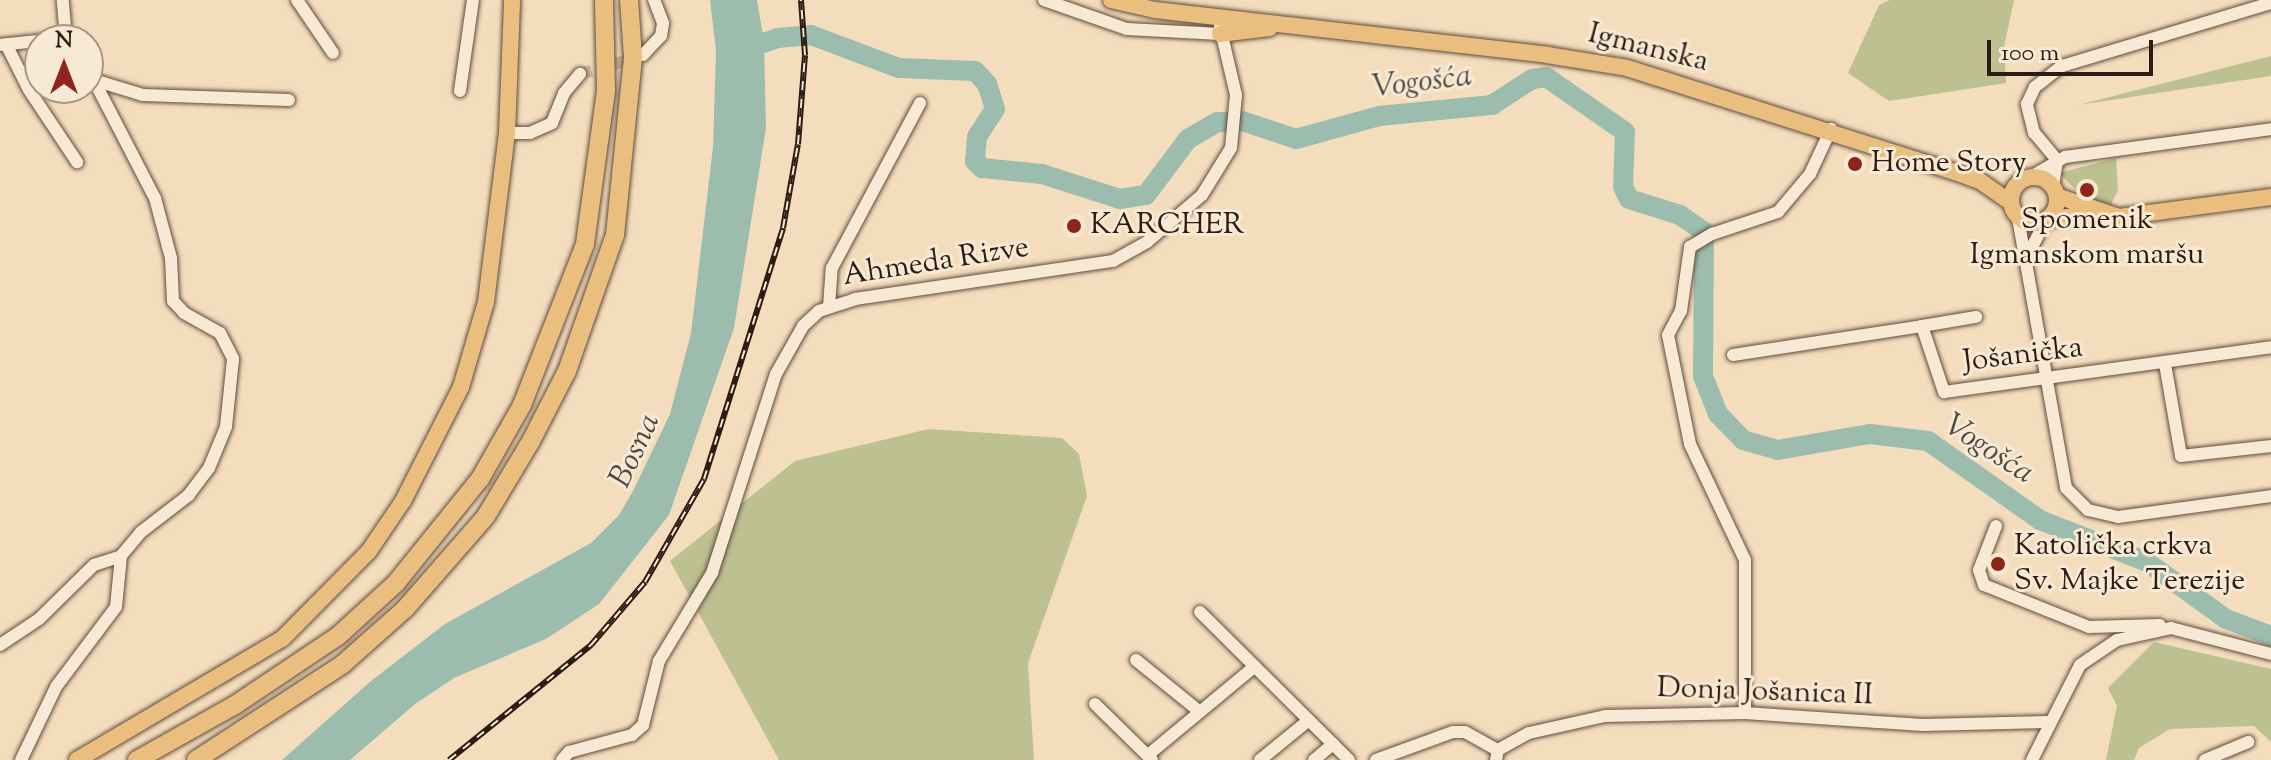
<!DOCTYPE html>
<meta charset="utf-8">
<style>
body{margin:0}
#map{position:relative;width:2271px;height:760px;overflow:hidden;background:#f4ddbd;font-family:"Sorts Mill Goudy",serif}
div>[style]{position:absolute}
[style*='--x']{left:calc(var(--x)*1px);top:calc(var(--y)*1px);width:calc(var(--w)*1px);rotate:calc(var(--a)*1deg)}
.green>*{inset:0;background:#bdc090}
.water>*{inset:0;background:#9cbcae}
.river>*{height:20px;margin:-10px;padding:0 10px;transform-origin:10px;border-radius:10px;background:#9cbcae}
.minor-tunnel>*{height:12px;margin-top:-6px;transform-origin:0;background:repeating-linear-gradient(90deg,#ccb69b 0 12px,transparent 0 18px)}
.roads{filter:drop-shadow(0 0 2px #5f4c3e) drop-shadow(0 0 2px #5f4c3e)}
.minor>*{height:12px;margin:-6px;padding:0 6px;transform-origin:6px;border-radius:6px;background:#f8e9d4}
.major>*{height:16px;margin:-8px;padding:0 8px;transform-origin:8px;border-radius:8px;background:#eabe7e}
.major>.ring{margin:-8px;padding:0;box-sizing:content-box;background:none;border:16px solid #eabe7e;border-radius:50%}
.highway>*{height:18px;margin:-9px;padding:0 9px;transform-origin:9px;border-radius:9px;background:#eabe7e}
.rail>*{height:6px;margin-top:-3px;transform-origin:0;background:repeating-linear-gradient(90deg,#f8e9d4 0 9px,#2d1c14 0 18px);box-sizing:border-box;border-block:2px solid #2d1c14}
.dots>*{width:22px;height:22px;translate:-50% -50%;box-sizing:border-box;border:4px solid #f8e9d4;border-radius:50%}
span{translate:-50% -50%;white-space:nowrap;text-align:center;line-height:1.15;-webkit-text-stroke:6px #f8e9d4;paint-order:stroke}
.street-label{font-size:30px;color:#2d1c14}
.poi-label{font-size:30px;color:#2d1c14}
.left{translate:0 -50%;text-align:left}
.water-label{font-size:32px;color:#4e4c42;font-style:italic}
.north{position:absolute;left:24px;top:24px;width:80px;height:80px;box-sizing:border-box;background:#f8e9d4;border:2px solid #a79787;border-radius:50%;rotate:0deg;font-size:22px;font-weight:700;line-height:32px;text-align:center;color:#2d1c14}
.north::after{content:'';display:block;margin:auto;width:28px;height:36px;background:#8f2418;clip-path:polygon(50% 0,100% 100%,50% 72%,0 100%)}
.scale{position:absolute;left:1987px;top:40px;width:166px;height:36px;box-sizing:border-box;border:4px solid #2d1c14;border-top:0;padding-left:10px;font-size:24px;line-height:28px;white-space:nowrap;color:#2d1c14;-webkit-text-stroke:6px #f8e9d4;paint-order:stroke}
</style>
<div id="map">
<div class="green">
<i style="clip-path:polygon(1890px 0,2014px 0,2004px 47px,2006px 83px,1889px 101px,1848px 73px,1879px 5px)"></i>
<i style="clip-path:polygon(2271px 56px,2271px 76px,2078px 105px)"></i>
<i style="clip-path:polygon(2116px 158px,2118px 190px,2111px 205px,2083px 197px,2059px 173px)"></i>
<i style="clip-path:polygon(929px 429px,1062px 438px,1079px 454px,1087px 496px,1028px 663px,1034px 760px,779px 760px,670px 561px,795px 461px)"></i>
<i style="clip-path:polygon(2154px 642px,2271px 669px,2271px 742px,2254px 726px,2170px 729px,2139px 748px,2134px 760px,2106px 760px,2117px 706px,2108px 688px)"></i>
</div>
<div class="water">
<i style="clip-path:polygon(710px 0,757px 0,764px 41px,766px 128px,734px 328px,669px 515px,599px 604px,546px 639px,454px 678px,415px 704px,350px 760px,282px 760px,371px 681px,445px 624px,591px 543px,619px 515px,633px 491px,670px 414px,691px 333px,713px 147px,716px 51px)"></i>
</div>
<div class="river">
<i style="--x:740;--y:51;--w:40;--a:-18.9"></i>
<i style="--x:778;--y:38;--w:33;--a:-5"></i>
<i style="--x:811;--y:35;--w:94;--a:20.6"></i>
<i style="--x:899;--y:68;--w:76;--a:2.3"></i>
<i style="--x:975;--y:71;--w:18;--a:47"></i>
<i style="--x:987;--y:84;--w:26;--a:72"></i>
<i style="--x:995;--y:109;--w:33;--a:123"></i>
<i style="--x:977;--y:137;--w:24;--a:95"></i>
<i style="--x:975;--y:161;--w:10;--a:45"></i>
<i style="--x:982;--y:168;--w:60;--a:5.7"></i>
<i style="--x:1042;--y:174;--w:82;--a:17.8"></i>
<i style="--x:1120;--y:199;--w:26;--a:-9"></i>
<i style="--x:1146;--y:195;--w:70;--a:-53.1"></i>
<i style="--x:1188;--y:139;--w:34;--a:-30"></i>
<i style="--x:1218;--y:122;--w:24;--a:-2"></i>
<i style="--x:1242;--y:121;--w:57;--a:18.4"></i>
<i style="--x:1296;--y:139;--w:86;--a:-15.5"></i>
<i style="--x:1379;--y:116;--w:114;--a:-5.6"></i>
<i style="--x:1492;--y:105;--w:48;--a:-33"></i>
<i style="--x:1532;--y:79;--w:14;--a:-8"></i>
<i style="--x:1546;--y:77;--w:96;--a:34.8"></i>
<i style="--x:1625;--y:132;--w:55;--a:92.1"></i>
<i style="--x:1623;--y:187;--w:13;--a:63"></i>
<i style="--x:1629;--y:199;--w:53;--a:17.4"></i>
<i style="--x:1680;--y:215;--w:29;--a:35"></i>
<i style="--x:1704;--y:232;--w:144;--a:90.4"></i>
<i style="--x:1703;--y:376;--w:41;--a:68.5"></i>
<i style="--x:1718;--y:414;--w:36;--a:46"></i>
<i style="--x:1743;--y:440;--w:36;--a:16"></i>
<i style="--x:1778;--y:450;--w:93;--a:-9.9"></i>
<i style="--x:1870;--y:434;--w:58;--a:6.9"></i>
<i style="--x:1928;--y:441;--w:137;--a:35.2"></i>
<i style="--x:2040;--y:520;--w:115;--a:21.4"></i>
<i style="--x:2147;--y:562;--w:97;--a:35.8"></i>
<i style="--x:2226;--y:619;--w:48;--a:20.7"></i>
</div>
<div class="minor-tunnel">
<i style="--x:580;--y:74;--w:60;--a:-16.3"></i>
</div>
<div class="roads">
<div class="minor">
<i style="--x:297;--y:0;--w:64;--a:55.8"></i>
<i style="--x:1044;--y:0;--w:88;--a:19.3"></i>
<i style="--x:1127;--y:29;--w:93;--a:3.1"></i>
<i style="--x:6;--y:44;--w:51;--a:63.4"></i>
<i style="--x:29;--y:90;--w:87;--a:56.3"></i>
<i style="--x:0;--y:45;--w:66;--a:-6.1"></i>
<i style="--x:66;--y:38;--w:38;--a:-95"></i>
<i style="--x:643;--y:55;--w:26;--a:-47"></i>
<i style="--x:661;--y:36;--w:13;--a:-81"></i>
<i style="--x:663;--y:23;--w:25;--a:-111"></i>
<i style="--x:88;--y:69;--w:145;--a:62.6"></i>
<i style="--x:155;--y:198;--w:62;--a:75.1"></i>
<i style="--x:171;--y:258;--w:43;--a:87.3"></i>
<i style="--x:173;--y:301;--w:16;--a:47"></i>
<i style="--x:184;--y:313;--w:41;--a:29.1"></i>
<i style="--x:220;--y:333;--w:29;--a:63"></i>
<i style="--x:233;--y:359;--w:68;--a:95.9"></i>
<i style="--x:226;--y:427;--w:44;--a:112.5"></i>
<i style="--x:209;--y:468;--w:34;--a:127"></i>
<i style="--x:189;--y:495;--w:61;--a:142.4"></i>
<i style="--x:141;--y:532;--w:31;--a:130"></i>
<i style="--x:97;--y:81;--w:48;--a:16.9"></i>
<i style="--x:143;--y:95;--w:146;--a:2"></i>
<i style="--x:460;--y:91;--w:92;--a:-81.9"></i>
<i style="--x:507;--y:133;--w:23;--a:0"></i>
<i style="--x:530;--y:133;--w:24;--a:-24"></i>
<i style="--x:552;--y:123;--w:32;--a:-68"></i>
<i style="--x:564;--y:93;--w:25;--a:-50"></i>
<i style="--x:2057;--y:160;--w:35;--a:-130"></i>
<i style="--x:2034;--y:133;--w:30;--a:-104"></i>
<i style="--x:2027;--y:104;--w:19;--a:-65"></i>
<i style="--x:2035;--y:87;--w:34;--a:-38"></i>
<i style="--x:2062;--y:66;--w:218;--a:-16.8"></i>
<i style="--x:2029;--y:178;--w:42;--a:-30.3"></i>
<i style="--x:2065;--y:157;--w:208;--a:-7.7"></i>
<i style="--x:2053;--y:186;--w:26;--a:-81"></i>
<i style="--x:2018;--y:218;--w:274;--a:79.9"></i>
<i style="--x:2066;--y:488;--w:31;--a:45"></i>
<i style="--x:2088;--y:510;--w:31;--a:13"></i>
<i style="--x:2118;--y:517;--w:154;--a:-7.8"></i>
<i style="--x:2029;--y:253;--w:36;--a:-63"></i>
<i style="--x:829;--y:307;--w:39;--a:-86"></i>
<i style="--x:832;--y:268;--w:187;--a:-61.9"></i>
<i style="--x:1922;--y:326;--w:55;--a:-9.5"></i>
<i style="--x:1733;--y:355;--w:191;--a:-8.7"></i>
<i style="--x:1922;--y:326;--w:70;--a:71.6"></i>
<i style="--x:1944;--y:392;--w:330;--a:-7.8"></i>
<i style="--x:2165;--y:364;--w:93;--a:80.1"></i>
<i style="--x:2181;--y:456;--w:91;--a:-6.3"></i>
<i style="--x:1996;--y:526;--w:47;--a:111.1"></i>
<i style="--x:1979;--y:570;--w:16;--a:72"></i>
<i style="--x:1984;--y:585;--w:113;--a:21.8"></i>
<i style="--x:2089;--y:627;--w:71;--a:-1.6"></i>
<i style="--x:1200;--y:612;--w:210;--a:44.8"></i>
<i style="--x:0;--y:645;--w:47;--a:-33.7"></i>
<i style="--x:39;--y:619;--w:77;--a:-44.5"></i>
<i style="--x:94;--y:565;--w:28;--a:-18"></i>
<i style="--x:121;--y:556;--w:51;--a:95.6"></i>
<i style="--x:116;--y:607;--w:100;--a:126.9"></i>
<i style="--x:56;--y:687;--w:81;--a:115.6"></i>
<i style="--x:1136;--y:660;--w:82;--a:39.1"></i>
<i style="--x:1095;--y:704;--w:80;--a:44.5"></i>
<i style="--x:1745;--y:713;--w:153;--a:-90"></i>
<i style="--x:1745;--y:560;--w:128;--a:-115.4"></i>
<i style="--x:1690;--y:444;--w:111;--a:-101.4"></i>
<i style="--x:1668;--y:335;--w:27;--a:-62"></i>
<i style="--x:1681;--y:311;--w:65;--a:-82"></i>
<i style="--x:1690;--y:247;--w:26;--a:-31"></i>
<i style="--x:1712;--y:234;--w:70;--a:-18.4"></i>
<i style="--x:1778;--y:212;--w:50;--a:-49.9"></i>
<i style="--x:1810;--y:174;--w:50;--a:-65"></i>
<i style="--x:1148;--y:755;--w:138;--a:-39.7"></i>
<i style="--x:562;--y:760;--w:11;--a:-49"></i>
<i style="--x:569;--y:752;--w:65;--a:-15.1"></i>
<i style="--x:632;--y:735;--w:15;--a:-42"></i>
<i style="--x:643;--y:725;--w:66;--a:-76"></i>
<i style="--x:659;--y:661;--w:103;--a:-58.9"></i>
<i style="--x:712;--y:573;--w:209;--a:-72.2"></i>
<i style="--x:776;--y:374;--w:55;--a:-60.6"></i>
<i style="--x:803;--y:326;--w:22;--a:-43"></i>
<i style="--x:819;--y:311;--w:38;--a:-18"></i>
<i style="--x:855;--y:299;--w:261;--a:-8.4"></i>
<i style="--x:1113;--y:261;--w:39;--a:-29"></i>
<i style="--x:1147;--y:242;--w:72;--a:-40.5"></i>
<i style="--x:1202;--y:195;--w:55;--a:-58.3"></i>
<i style="--x:1231;--y:148;--w:53;--a:-84.6"></i>
<i style="--x:1236;--y:95;--w:70;--a:-103.2"></i>
<i style="--x:1260;--y:760;--w:63;--a:-39.2"></i>
<i style="--x:1314;--y:760;--w:25;--a:-40"></i>
<i style="--x:1376;--y:760;--w:82;--a:-20"></i>
<i style="--x:1453;--y:732;--w:12;--a:0"></i>
<i style="--x:1465;--y:732;--w:38;--a:29"></i>
<i style="--x:1496;--y:760;--w:10;--a:-79"></i>
<i style="--x:1498;--y:750;--w:35;--a:-29"></i>
<i style="--x:1529;--y:733;--w:78;--a:-12.6"></i>
<i style="--x:1605;--y:716;--w:140;--a:-1.2"></i>
<i style="--x:1745;--y:713;--w:178;--a:3.9"></i>
<i style="--x:1923;--y:725;--w:124;--a:-1.4"></i>
<i style="--x:2032;--y:760;--w:106;--a:-63.2"></i>
<i style="--x:2080;--y:665;--w:45;--a:-34"></i>
<i style="--x:2117;--y:640;--w:55;--a:-12.5"></i>
<i style="--x:2171;--y:628;--w:103;--a:14.6"></i>
<i style="--x:2205;--y:760;--w:47;--a:-22.7"></i>
</div>
<div class="major">
<i style="--x:1111;--y:0;--w:45;--a:12.8"></i>
<i style="--x:1155;--y:10;--w:395;--a:6.5"></i>
<i style="--x:1547;--y:55;--w:81;--a:9.2"></i>
<i style="--x:1627;--y:68;--w:344;--a:17.6"></i>
<i style="--x:1955;--y:172;--w:27;--a:20"></i>
<i style="--x:1980;--y:181;--w:38;--a:35"></i>
<i style="--x:1220;--y:34;--w:50;--a:-6.8"></i>
<i class="ring" style="left:2011px;top:177px;width:30px;height:30px"></i>
<i style="--x:2057;--y:196;--w:65;--a:18.7"></i>
<i style="--x:2119;--y:217;--w:153;--a:-7.5"></i>
<i style="--x:2048;--y:219;--w:47;--a:-6.1"></i>
<i style="--x:77;--y:760;--w:238;--a:-30.6"></i>
<i style="--x:282;--y:639;--w:124;--a:-45.3"></i>
<i style="--x:369;--y:551;--w:60;--a:-55.8"></i>
<i style="--x:403;--y:501;--w:128;--a:-63"></i>
<i style="--x:461;--y:387;--w:89;--a:-73.6"></i>
<i style="--x:486;--y:302;--w:170;--a:-82.9"></i>
<i style="--x:507;--y:133;--w:133;--a:-87.8"></i>
</div>
<div class="highway">
<i style="--x:137;--y:760;--w:112;--a:-29.3"></i>
<i style="--x:235;--y:705;--w:124;--a:-33.8"></i>
<i style="--x:338;--y:636;--w:79;--a:-42.4"></i>
<i style="--x:396;--y:583;--w:134;--a:-51.1"></i>
<i style="--x:480;--y:479;--w:85;--a:-60.4"></i>
<i style="--x:522;--y:405;--w:173;--a:-68.6"></i>
<i style="--x:585;--y:244;--w:155;--a:-82.2"></i>
<i style="--x:606;--y:90;--w:90;--a:-91.3"></i>
<i style="--x:196;--y:760;--w:176;--a:-33.1"></i>
<i style="--x:343;--y:664;--w:83;--a:-41.6"></i>
<i style="--x:405;--y:609;--w:123;--a:-48.9"></i>
<i style="--x:486;--y:516;--w:87;--a:-59"></i>
<i style="--x:531;--y:441;--w:79;--a:-62.8"></i>
<i style="--x:567;--y:371;--w:144;--a:-70.6"></i>
<i style="--x:615;--y:235;--w:179;--a:-84.2"></i>
<i style="--x:633;--y:57;--w:57;--a:-94"></i>
</div>
</div>
<div class="rail">
<i style="--x:449;--y:760;--w:183;--a:-39"></i>
<i style="--x:591;--y:645;--w:83;--a:-49.4"></i>
<i style="--x:645;--y:582;--w:119;--a:-60.2"></i>
<i style="--x:704;--y:479;--w:263;--a:-72.5"></i>
<i style="--x:783;--y:228;--w:85;--a:-79.9"></i>
<i style="--x:798;--y:144;--w:89;--a:-85.5"></i>
<i style="--x:805;--y:55;--w:55;--a:-94.2"></i>
</div>
<div class="dots">
<i style="left:1855px;top:164px;background:#8f2418"></i>
<i style="left:2087px;top:190px;background:#8f2418"></i>
<i style="left:1074px;top:226px;background:#8f2418"></i>
<i style="left:1998px;top:564px;background:#8f2418"></i>
</div>
<div class="street-label">
<span style="left:1648px;top:49px;rotate:14deg">Igmanska</span>
<span style="left:936px;top:263px;rotate:-9deg">Ahmeda Rizve</span>
<span style="left:2023px;top:356px;rotate:-7deg">Jošanička</span>
<span style="left:1765px;top:693px;rotate:2deg">Donja Jošanica II</span>
</div>
<div class="poi-label">
<span class="left" style="left:1871px;top:164px">Home Story</span>
<span style="left:2087px;top:238px">Spomenik<br>Igmanskom maršu</span>
<span class="left" style="left:1090px;top:226px">KARCHER</span>
<span class="left" style="left:2014px;top:564px">Katolička crkva<br>Sv. Majke Terezije</span>
</div>
<div class="water-label">
<span style="left:1422px;top:83px;rotate:-7deg">Vogošća</span>
<span style="left:1988px;top:450px;rotate:33deg">Vogošća</span>
<span style="left:636px;top:451px;rotate:-65deg">Bosna</span>
</div>
<div class="north">N</div>
<div class="scale">100 m</div>
</div>
